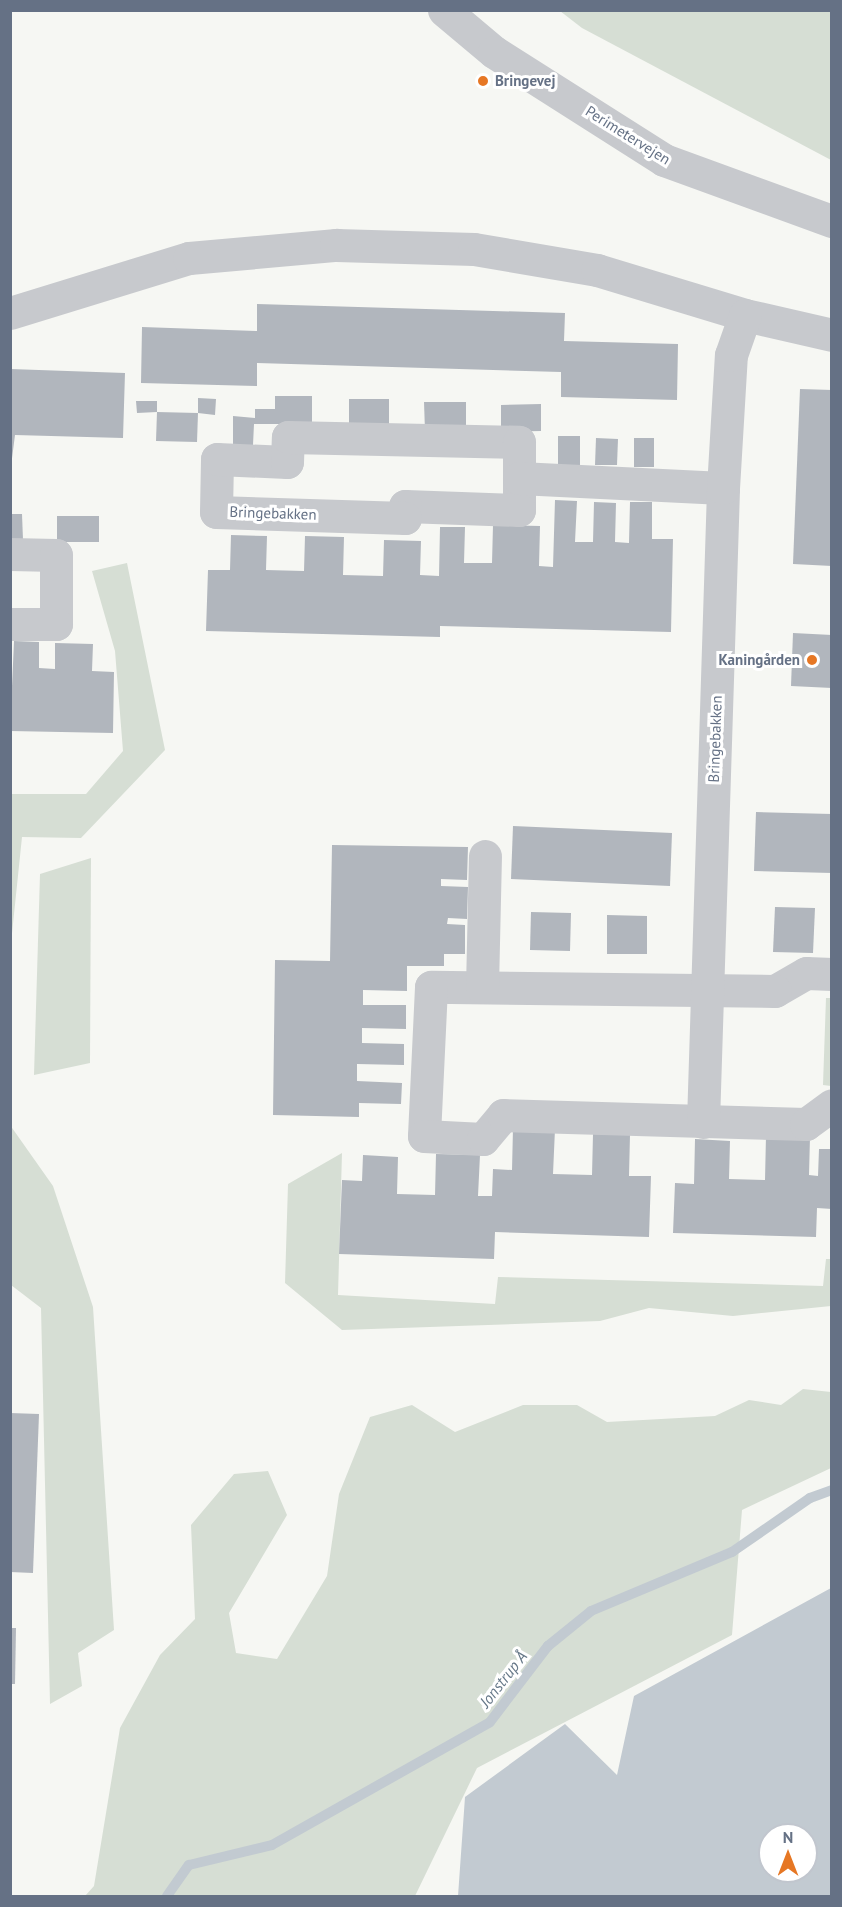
<!DOCTYPE html>
<meta charset="utf-8">
<style>
body{margin:0}
#map{position:relative;width:842px;height:1907px;overflow:hidden;background:#f6f7f3;font-family:"PT Sans",sans-serif}
div>[style]{position:absolute}
[style*='--x']{left:calc(var(--x)*1px);top:calc(var(--y)*1px);width:calc(var(--w)*1px);rotate:calc(var(--a)*1deg)}
.green>*{inset:0;background:#d6ded4}
.water>*{inset:0;background:#c2cad1}
.stream>*{height:10px;margin:-5px;padding:0 5px;transform-origin:5px;border-radius:5px;background:#c2cad1}
.building>*{inset:0;background:#b1b6bd}
.street>*{height:33px;margin:-16.5px;padding:0 16.5px;transform-origin:16.5px;border-radius:16.5px;background:#c7c9cd}
.dots>*{width:16px;height:16px;translate:-50% -50%;box-sizing:border-box;border:3px solid #fff;border-radius:50%}
span{translate:-50% -50%;white-space:nowrap;text-align:center;line-height:1.15;-webkit-text-stroke:6px #fff;paint-order:stroke}
.poi-label{font-size:15px;color:#657185;font-weight:700}
.left{translate:0 -50%;text-align:left}
.right{translate:-100% -50%;text-align:right}
.street-label{font-size:15px;color:#657185}
.water-label{font-size:16px;color:#667888;font-style:italic}
.frame{position:absolute;inset:0;border:12px solid #657185;pointer-events:none}
.north{position:absolute;left:758px;top:1823px;width:60px;height:60px;box-sizing:border-box;background:#fff;border:2px solid #c1c6ce;border-radius:50%;rotate:0deg;font-size:16px;font-weight:700;line-height:24px;text-align:center;color:#657185}
.north::after{content:'';display:block;margin:auto;width:21px;height:27px;background:#e67724;clip-path:polygon(50% 0,100% 100%,50% 72%,0 100%)}
</style>
<div id="map">
<div class="green">
<i style="clip-path:polygon(560px 11px,831px 11px,831px 160px,582px 28px)"></i>
<i style="clip-path:polygon(127px 563px,165px 750px,81px 838px,22px 837px,11px 943px,11px 794px,86px 794px,123px 751px,115px 651px,92px 571px)"></i>
<i style="clip-path:polygon(91px 858px,90px 1063px,34px 1075px,40px 874px)"></i>
<i style="clip-path:polygon(826px 998px,831px 998px,831px 1086px,823px 1085px)"></i>
<i style="clip-path:polygon(10px 1125px,53px 1186px,93px 1307px,114px 1630px,78px 1653px,82px 1686px,50px 1704px,41px 1308px,11px 1285px)"></i>
<i style="clip-path:polygon(342px 1153px,338px 1295px,495px 1304px,498px 1277px,823px 1286px,826px 1259px,832px 1259px,831px 1306px,733px 1316px,649px 1308px,600px 1321px,342px 1330px,285px 1283px,288px 1184px)"></i>
<i style="clip-path:polygon(803px 1389px,831px 1392px,831px 1468px,742px 1510px,732px 1635px,477px 1768px,415px 1896px,85px 1896px,94px 1886px,120px 1728px,160px 1655px,195px 1619px,191px 1525px,234px 1474px,268px 1471px,287px 1515px,229px 1613px,236px 1653px,277px 1659px,327px 1576px,339px 1494px,370px 1417px,412px 1405px,455px 1432px,523px 1405px,577px 1405px,607px 1422px,715px 1416px,749px 1400px,781px 1405px)"></i>
</div>
<div class="water">
<i style="clip-path:polygon(evenodd,831px 1588px,831px 1896px,458px 1896px,465px 1797px,565px 1724px,617px 1775px,634px 1696px,831px 1588px,770px 1835px,806px 1835px,806px 1871px,770px 1871px,770px 1835px)"></i>
</div>
<div class="stream">
<i style="--x:167;--y:1896;--w:38;--a:-55"></i>
<i style="--x:189;--y:1865;--w:85;--a:-13.5"></i>
<i style="--x:272;--y:1845;--w:250;--a:-29.4"></i>
<i style="--x:490;--y:1722;--w:96;--a:-52.7"></i>
<i style="--x:548;--y:1646;--w:55;--a:-39.1"></i>
<i style="--x:591;--y:1611;--w:153;--a:-22.7"></i>
<i style="--x:732;--y:1552;--w:95;--a:-34.7"></i>
<i style="--x:810;--y:1498;--w:23;--a:-20"></i>
</div>
<div class="building">
<i style="clip-path:polygon(257px 304px,565px 313px,564px 341px,678px 344px,677px 400px,561px 397px,561px 372px,257px 363px,257px 386px,141px 383px,142px 327px,257px 331px)"></i>
<i style="clip-path:polygon(10px 369px,125px 373px,123px 438px,15px 435px,10px 474px)"></i>
<i style="clip-path:polygon(800px 389px,832px 390px,832px 566px,793px 564px)"></i>
<i style="clip-path:polygon(275px 396px,312px 396px,312px 424px,254px 424px,253px 445px,233px 446px,233px 416px,255px 418px,255px 409px,275px 409px)"></i>
<i style="clip-path:polygon(198px 398px,216px 399px,215px 415px,198px 413px)"></i>
<i style="clip-path:polygon(349px 399px,389px 399px,389px 426px,349px 427px)"></i>
<i style="clip-path:polygon(136px 401px,157px 401px,157px 412px,137px 413px)"></i>
<i style="clip-path:polygon(424px 402px,466px 402px,466px 431px,425px 431px)"></i>
<i style="clip-path:polygon(541px 404px,541px 431px,501px 432px,501px 405px)"></i>
<i style="clip-path:polygon(157px 412px,198px 413px,197px 442px,156px 441px)"></i>
<i style="clip-path:polygon(558px 436px,580px 436px,580px 466px,558px 465px)"></i>
<i style="clip-path:polygon(596px 438px,618px 439px,617px 465px,595px 465px)"></i>
<i style="clip-path:polygon(634px 438px,654px 438px,654px 467px,634px 467px)"></i>
<i style="clip-path:polygon(555px 500px,577px 501px,575px 542px,593px 542px,594px 502px,616px 503px,615px 542px,629px 543px,630px 502px,652px 502px,652px 539px,673px 539px,671px 632px,440px 626px,440px 637px,206px 631px,208px 570px,230px 570px,231px 535px,267px 536px,266px 570px,304px 571px,305px 536px,344px 537px,343px 575px,383px 576px,384px 540px,421px 541px,420px 575px,439px 576px,440px 527px,465px 527px,464px 563px,492px 563px,493px 525px,540px 526px,539px 566px,553px 567px)"></i>
<i style="clip-path:polygon(10px 514px,22px 514px,23px 540px,10px 540px)"></i>
<i style="clip-path:polygon(57px 516px,99px 516px,99px 542px,57px 542px)"></i>
<i style="clip-path:polygon(793px 633px,832px 635px,832px 688px,791px 686px)"></i>
<i style="clip-path:polygon(14px 641px,39px 642px,39px 668px,55px 669px,55px 643px,93px 644px,92px 671px,114px 672px,113px 733px,10px 731px)"></i>
<i style="clip-path:polygon(756px 812px,832px 814px,832px 873px,754px 871px)"></i>
<i style="clip-path:polygon(513px 826px,672px 833px,670px 886px,511px 879px)"></i>
<i style="clip-path:polygon(332px 845px,468px 847px,467px 880px,441px 879px,441px 886px,468px 887px,467px 919px,448px 918px,447px 924px,465px 925px,465px 954px,444px 954px,444px 966px,407px 966px,407px 991px,363px 990px,363px 1005px,406px 1005px,406px 1029px,362px 1028px,362px 1043px,404px 1044px,404px 1065px,357px 1064px,357px 1081px,402px 1083px,401px 1104px,359px 1103px,359px 1117px,273px 1115px,275px 960px,330px 961px)"></i>
<i style="clip-path:polygon(775px 907px,815px 908px,813px 953px,773px 952px)"></i>
<i style="clip-path:polygon(531px 912px,571px 913px,570px 951px,530px 950px)"></i>
<i style="clip-path:polygon(607px 915px,647px 916px,647px 954px,607px 954px)"></i>
<i style="clip-path:polygon(513px 1128px,555px 1129px,553px 1174px,592px 1175px,593px 1134px,630px 1135px,629px 1176px,651px 1176px,649px 1237px,495px 1232px,494px 1259px,339px 1254px,342px 1180px,362px 1181px,363px 1155px,398px 1157px,397px 1194px,435px 1195px,436px 1154px,480px 1155px,478px 1196px,492px 1196px,493px 1169px,512px 1170px)"></i>
<i style="clip-path:polygon(766px 1135px,810px 1137px,809px 1175px,818px 1176px,819px 1149px,832px 1149px,832px 1209px,817px 1208px,816px 1237px,673px 1233px,675px 1183px,694px 1184px,695px 1139px,730px 1141px,729px 1179px,765px 1180px)"></i>
<i style="clip-path:polygon(10px 1413px,39px 1414px,33px 1573px,10px 1572px)"></i>
<i style="clip-path:polygon(10px 1628px,16px 1628px,15px 1684px,10px 1684px)"></i>
</div>
<div class="street">
<i style="--x:444;--y:10;--w:65;--a:40"></i>
<i style="--x:494;--y:52;--w:201;--a:32.4"></i>
<i style="--x:664;--y:160;--w:179;--a:20"></i>
<i style="--x:10;--y:313;--w:187;--a:-17.1"></i>
<i style="--x:189;--y:258;--w:148;--a:-5.1"></i>
<i style="--x:336;--y:245;--w:138;--a:1.7"></i>
<i style="--x:474;--y:249;--w:125;--a:9.7"></i>
<i style="--x:597;--y:270;--w:155;--a:16.9"></i>
<i style="--x:745;--y:315;--w:89;--a:12.9"></i>
<i style="--x:519;--y:478;--w:32;--a:90"></i>
<i style="--x:519;--y:510;--w:114;--a:-178"></i>
<i style="--x:405;--y:506;--w:12;--a:90"></i>
<i style="--x:405;--y:518;--w:189;--a:-178.2"></i>
<i style="--x:216;--y:512;--w:53;--a:-88.9"></i>
<i style="--x:217;--y:459;--w:70;--a:2.5"></i>
<i style="--x:287;--y:462;--w:25;--a:-88"></i>
<i style="--x:288;--y:437;--w:231;--a:1.2"></i>
<i style="--x:519;--y:442;--w:36;--a:90"></i>
<i style="--x:519;--y:478;--w:204;--a:2.8"></i>
<i style="--x:10;--y:554;--w:46;--a:1.2"></i>
<i style="--x:56;--y:555;--w:69;--a:90"></i>
<i style="--x:56;--y:624;--w:46;--a:180"></i>
<i style="--x:832;--y:974;--w:26;--a:-178"></i>
<i style="--x:806;--y:973;--w:36;--a:150"></i>
<i style="--x:775;--y:991;--w:344;--a:-179.3"></i>
<i style="--x:431;--y:987;--w:149;--a:92.7"></i>
<i style="--x:424;--y:1136;--w:59;--a:2.9"></i>
<i style="--x:483;--y:1139;--w:31;--a:-50"></i>
<i style="--x:503;--y:1115;--w:303;--a:1.7"></i>
<i style="--x:806;--y:1124;--w:32;--a:-36"></i>
<i style="--x:482;--y:987;--w:131;--a:-88.7"></i>
<i style="--x:703;--y:1122;--w:634;--a:-88.19"></i>
<i style="--x:723;--y:488;--w:133;--a:-86.6"></i>
<i style="--x:731;--y:355;--w:42;--a:-70.7"></i>
</div>
<div class="dots">
<i style="left:483px;top:81px;background:#e67724"></i>
<i style="left:812px;top:660px;background:#e67724"></i>
</div>
<div class="poi-label">
<span class="left" style="left:495px;top:81px">Bringevej</span>
<span class="right" style="left:800px;top:660px">Kaningården</span>
</div>
<div class="street-label">
<span style="left:628px;top:135px;rotate:32deg">Perimetervejen</span>
<span style="left:273px;top:513px;rotate:2deg">Bringebakken</span>
<span style="left:715px;top:739px;rotate:-88deg">Bringebakken</span>
</div>
<div class="water-label">
<span style="left:503px;top:1679px;rotate:-52deg">Jonstrup Å</span>
</div>
<div class="frame"></div>
<div class="north">N</div>
</div>
